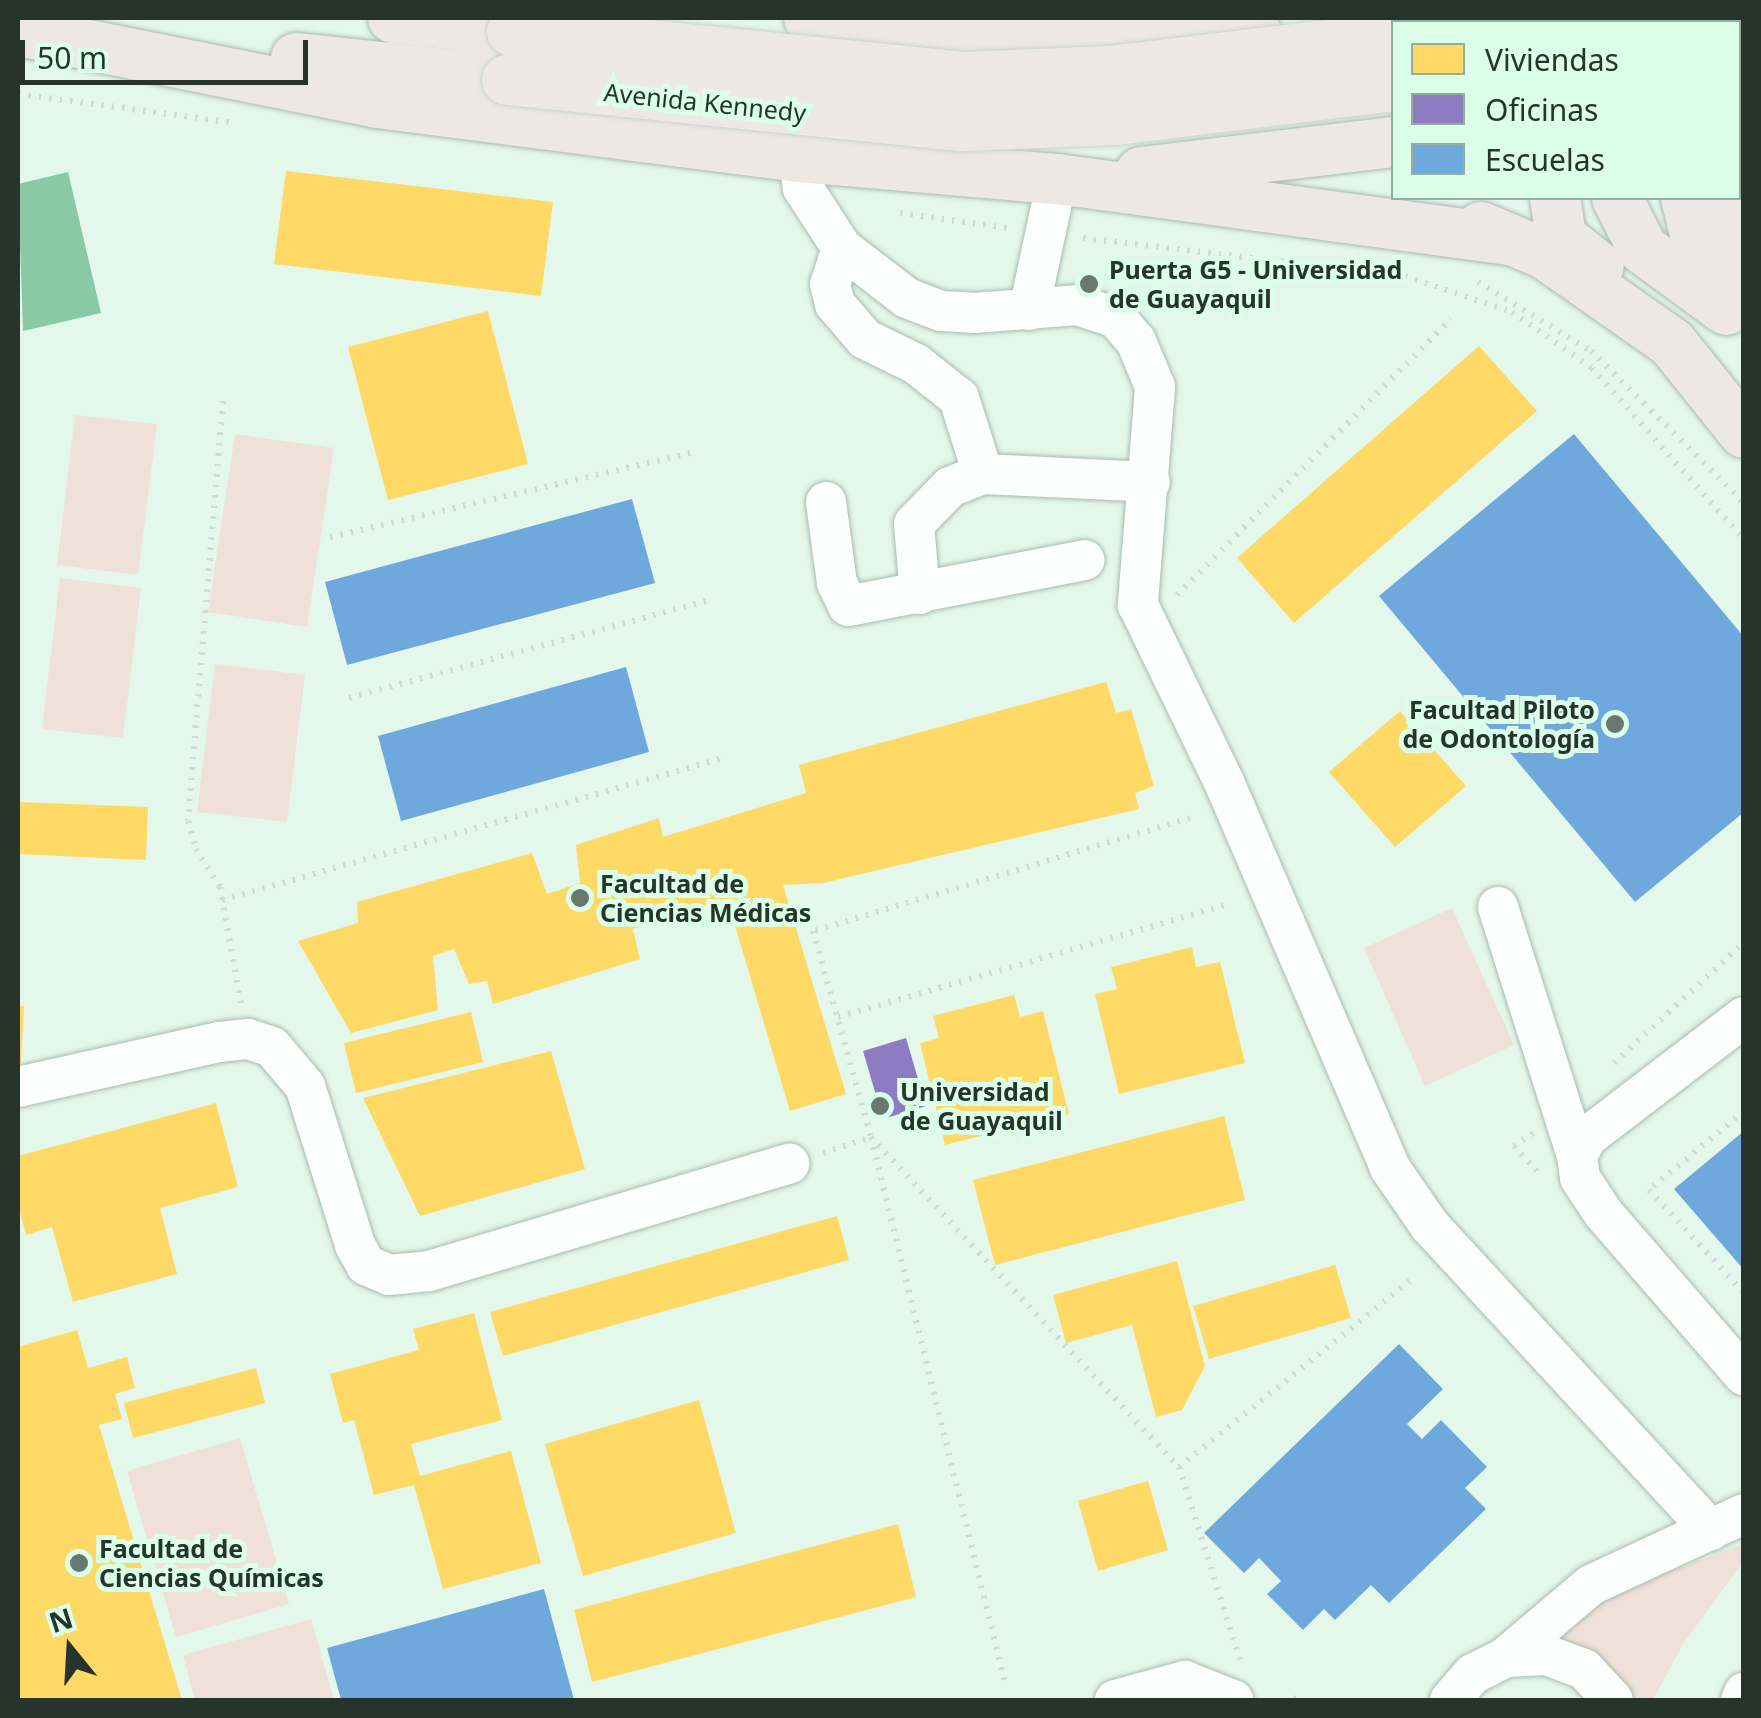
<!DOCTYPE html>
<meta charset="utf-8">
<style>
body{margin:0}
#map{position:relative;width:1761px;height:1718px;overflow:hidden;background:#e3f7ea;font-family:"Noto Sans",sans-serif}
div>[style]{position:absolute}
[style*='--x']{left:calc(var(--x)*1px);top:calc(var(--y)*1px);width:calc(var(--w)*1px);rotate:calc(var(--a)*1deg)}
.green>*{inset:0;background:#efe1d7}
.water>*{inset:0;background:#89caa4}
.homes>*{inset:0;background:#ffd966}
.offices>*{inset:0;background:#8e7cc3}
.schools>*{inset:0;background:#6fa8dc}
.path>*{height:6px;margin-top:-3px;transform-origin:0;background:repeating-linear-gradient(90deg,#d3d9d6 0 2.5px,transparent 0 10.5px)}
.roads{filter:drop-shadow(0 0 2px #abbab1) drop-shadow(0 0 2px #abbab1)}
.minor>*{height:40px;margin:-20px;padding:0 20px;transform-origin:20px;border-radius:20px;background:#fbfefc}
.major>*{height:50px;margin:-25px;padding:0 25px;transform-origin:25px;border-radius:25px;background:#ede8e4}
.bridges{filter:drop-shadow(0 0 2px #c9d3cd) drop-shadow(0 0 2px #c9d3cd)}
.major-bridge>*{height:50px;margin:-25px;padding:0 25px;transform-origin:25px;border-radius:25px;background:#ede8e4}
.dots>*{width:28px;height:28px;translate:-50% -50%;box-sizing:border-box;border:5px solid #dbffe8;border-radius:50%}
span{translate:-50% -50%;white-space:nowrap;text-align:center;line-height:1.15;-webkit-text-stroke:10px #dbffe8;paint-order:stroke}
.street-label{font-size:25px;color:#26342b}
.poi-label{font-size:25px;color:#26342b;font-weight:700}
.left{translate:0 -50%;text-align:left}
.right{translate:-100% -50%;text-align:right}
.frame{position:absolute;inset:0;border:20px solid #26342b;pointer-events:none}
.legend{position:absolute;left:1391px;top:20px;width:350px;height:180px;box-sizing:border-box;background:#dbffe8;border:2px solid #93ae9c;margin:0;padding:12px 18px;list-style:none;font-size:30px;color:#26342b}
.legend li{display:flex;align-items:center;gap:20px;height:50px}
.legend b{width:50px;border:2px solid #93ae9c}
.north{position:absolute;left:20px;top:1598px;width:100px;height:100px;-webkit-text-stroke:8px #dbffe8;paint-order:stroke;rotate:342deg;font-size:28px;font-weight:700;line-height:40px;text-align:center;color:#26342b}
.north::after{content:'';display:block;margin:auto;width:35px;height:45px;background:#26342b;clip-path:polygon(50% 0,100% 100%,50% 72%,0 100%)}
.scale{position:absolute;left:20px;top:40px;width:288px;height:45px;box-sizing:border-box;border:5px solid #26342b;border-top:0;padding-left:12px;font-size:30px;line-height:35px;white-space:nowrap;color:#26342b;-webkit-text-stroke:8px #dbffe8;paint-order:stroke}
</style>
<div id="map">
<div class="green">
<i style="clip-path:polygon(75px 415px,157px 424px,138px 575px,57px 565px)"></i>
<i style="clip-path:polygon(235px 434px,334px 448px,307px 627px,208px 612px)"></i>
<i style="clip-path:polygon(60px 578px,141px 588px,123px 738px,42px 729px)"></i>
<i style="clip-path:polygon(215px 664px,305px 675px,287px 822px,197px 812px)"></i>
<i style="clip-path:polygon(1452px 908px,1514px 1045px,1425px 1086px,1364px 948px)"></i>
<i style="clip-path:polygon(240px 1438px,289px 1604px,176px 1637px,127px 1471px)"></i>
<i style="clip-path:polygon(1743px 1544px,1743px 1562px,1683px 1644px,1653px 1700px,1627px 1700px,1545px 1641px,1602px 1597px)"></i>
<i style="clip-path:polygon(311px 1619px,334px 1700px,195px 1700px,183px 1655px)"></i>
</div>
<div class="water">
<i style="clip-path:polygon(68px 172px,101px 313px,23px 331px,18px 184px)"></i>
</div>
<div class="homes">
<i style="clip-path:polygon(286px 171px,553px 202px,541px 296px,274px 264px)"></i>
<i style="clip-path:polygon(488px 311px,528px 464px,388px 500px,348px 347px)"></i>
<i style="clip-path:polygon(1479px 346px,1537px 411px,1294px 623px,1237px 558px)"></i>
<i style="clip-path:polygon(1106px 682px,1116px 713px,1131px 709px,1154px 786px,1135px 793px,1139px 809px,823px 883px,783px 885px,846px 1094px,790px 1111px,728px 902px,633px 929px,640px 959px,493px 1004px,487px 981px,469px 984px,454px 949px,433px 956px,438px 1010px,351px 1033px,298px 941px,358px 923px,357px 902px,532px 853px,547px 894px,580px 883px,576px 845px,659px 818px,663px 837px,806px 793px,799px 765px)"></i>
<i style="clip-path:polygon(1400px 711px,1466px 786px,1395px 847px,1329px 772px)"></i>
<i style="clip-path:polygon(18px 802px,148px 807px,146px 860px,18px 854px)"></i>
<i style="clip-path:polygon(1192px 947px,1196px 967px,1220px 962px,1245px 1063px,1119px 1094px,1095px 994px,1117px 989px,1111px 967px)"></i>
<i style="clip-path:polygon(1014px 995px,1020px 1017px,1043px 1011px,1069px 1114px,945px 1145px,920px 1043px,939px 1038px,933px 1016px)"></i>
<i style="clip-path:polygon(18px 1006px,24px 1006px,21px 1063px,18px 1063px)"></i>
<i style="clip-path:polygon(471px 1012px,483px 1062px,356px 1093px,344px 1043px)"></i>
<i style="clip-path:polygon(551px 1051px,585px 1169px,420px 1216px,363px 1098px)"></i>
<i style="clip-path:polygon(216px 1103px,238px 1187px,160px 1208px,177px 1274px,73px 1302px,52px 1227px,26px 1235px,18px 1204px,18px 1156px)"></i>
<i style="clip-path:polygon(1224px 1116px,1245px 1200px,995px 1265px,973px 1180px)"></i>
<i style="clip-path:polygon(837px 1216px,849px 1260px,503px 1356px,490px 1312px)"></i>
<i style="clip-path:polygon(1177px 1261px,1205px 1366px,1182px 1410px,1156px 1417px,1132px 1325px,1066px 1343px,1053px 1295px)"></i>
<i style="clip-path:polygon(1335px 1265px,1351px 1318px,1209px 1359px,1193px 1306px)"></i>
<i style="clip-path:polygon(474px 1313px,502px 1420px,411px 1444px,420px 1476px,511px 1451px,541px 1563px,443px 1589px,414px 1485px,374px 1495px,354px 1420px,343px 1423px,330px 1374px,419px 1350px,413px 1329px)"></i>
<i style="clip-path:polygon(77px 1330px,88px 1368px,127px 1357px,135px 1388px,115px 1394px,122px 1419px,99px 1425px,182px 1700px,18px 1700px,18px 1347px)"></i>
<i style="clip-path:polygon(256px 1368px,265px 1403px,133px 1438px,124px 1403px)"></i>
<i style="clip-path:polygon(699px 1400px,736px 1533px,583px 1576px,545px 1444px)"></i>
<i style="clip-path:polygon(1148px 1481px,1168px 1550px,1098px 1571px,1078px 1501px)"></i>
<i style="clip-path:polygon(898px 1524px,916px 1597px,592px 1682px,574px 1610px)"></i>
</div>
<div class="offices">
<i style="clip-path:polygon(906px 1038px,926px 1106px,883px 1119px,863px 1051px)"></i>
</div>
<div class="schools">
<i style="clip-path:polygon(1574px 434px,1744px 637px,1744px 812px,1635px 902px,1379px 596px)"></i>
<i style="clip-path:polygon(632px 499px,655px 583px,347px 665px,325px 582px)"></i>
<i style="clip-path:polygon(626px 667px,649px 752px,401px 821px,378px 736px)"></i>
<i style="clip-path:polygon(1744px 1131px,1744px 1270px,1674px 1189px)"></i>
<i style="clip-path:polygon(1399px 1344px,1443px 1389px,1407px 1424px,1422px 1439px,1441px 1420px,1487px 1467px,1465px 1488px,1486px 1509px,1389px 1603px,1371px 1585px,1335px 1620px,1324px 1609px,1303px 1630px,1267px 1594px,1281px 1581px,1259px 1558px,1244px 1573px,1204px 1533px)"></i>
<i style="clip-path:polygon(544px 1589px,574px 1700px,341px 1700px,327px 1648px)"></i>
</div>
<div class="path">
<i style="--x:18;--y:94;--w:218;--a:7.6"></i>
<i style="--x:900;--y:213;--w:108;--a:8"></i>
<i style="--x:1083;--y:238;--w:324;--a:6.7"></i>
<i style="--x:1405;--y:276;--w:113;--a:18.6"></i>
<i style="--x:1512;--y:312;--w:98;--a:35"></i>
<i style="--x:1592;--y:368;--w:230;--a:48.5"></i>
<i style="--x:1478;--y:282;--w:132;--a:31.4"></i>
<i style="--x:1591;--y:351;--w:216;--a:44.8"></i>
<i style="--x:223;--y:401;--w:421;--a:94.8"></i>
<i style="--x:188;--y:821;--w:29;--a:74"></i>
<i style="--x:196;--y:849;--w:45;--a:57.7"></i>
<i style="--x:220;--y:887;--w:118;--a:79.7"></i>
<i style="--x:330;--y:537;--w:375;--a:-13.1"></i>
<i style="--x:1177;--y:595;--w:389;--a:-45.2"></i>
<i style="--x:349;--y:698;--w:373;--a:-15.2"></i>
<i style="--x:1190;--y:818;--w:394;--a:163.3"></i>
<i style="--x:813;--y:931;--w:214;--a:74.3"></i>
<i style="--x:871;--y:1137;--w:451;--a:47"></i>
<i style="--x:1179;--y:1467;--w:203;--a:72.5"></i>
<i style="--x:222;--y:900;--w:525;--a:-15.81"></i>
<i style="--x:838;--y:1017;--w:403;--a:-16.1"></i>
<i style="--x:1614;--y:1063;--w:178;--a:-42.9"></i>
<i style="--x:1744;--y:1111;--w:124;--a:140.3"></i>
<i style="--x:1649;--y:1190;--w:140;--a:47.3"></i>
<i style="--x:1533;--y:1133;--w:23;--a:146"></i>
<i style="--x:1514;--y:1146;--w:39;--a:48"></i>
<i style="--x:823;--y:1153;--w:51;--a:-18.4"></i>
<i style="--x:871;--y:1137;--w:562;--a:76.21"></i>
<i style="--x:1179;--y:1467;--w:301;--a:-38.9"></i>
<i style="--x:1293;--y:1698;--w:5;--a:22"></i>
</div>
<div class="roads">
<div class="minor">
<i style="--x:799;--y:157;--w:31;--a:83"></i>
<i style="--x:803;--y:188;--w:72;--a:57"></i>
<i style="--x:842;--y:248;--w:82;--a:37.6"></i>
<i style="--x:907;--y:298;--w:36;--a:21"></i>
<i style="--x:941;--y:311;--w:33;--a:3"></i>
<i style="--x:974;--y:313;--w:103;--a:-4.4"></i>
<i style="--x:1077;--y:305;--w:40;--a:18"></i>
<i style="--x:1115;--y:317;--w:32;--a:49"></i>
<i style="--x:1136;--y:341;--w:50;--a:67.6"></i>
<i style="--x:1155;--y:387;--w:219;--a:94.5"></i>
<i style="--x:1138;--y:605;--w:197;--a:64.1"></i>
<i style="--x:1224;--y:782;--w:420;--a:66.7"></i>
<i style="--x:1390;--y:1168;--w:70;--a:55.4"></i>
<i style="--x:1430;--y:1226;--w:414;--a:47.3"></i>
<i style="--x:842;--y:248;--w:38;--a:108"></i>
<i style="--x:830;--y:284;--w:21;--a:76"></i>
<i style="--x:835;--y:304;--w:46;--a:49.4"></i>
<i style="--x:865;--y:339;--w:57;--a:26.1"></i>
<i style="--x:916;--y:364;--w:55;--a:38.3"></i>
<i style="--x:959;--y:398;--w:80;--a:72.5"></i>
<i style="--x:1029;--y:310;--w:134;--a:-77.9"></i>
<i style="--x:826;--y:502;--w:82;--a:82.3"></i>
<i style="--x:837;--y:583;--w:25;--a:64"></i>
<i style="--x:848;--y:606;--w:241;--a:-11"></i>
<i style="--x:920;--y:594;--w:70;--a:-94.9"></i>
<i style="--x:914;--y:524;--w:52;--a:-45.8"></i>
<i style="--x:950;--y:487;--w:35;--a:-22"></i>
<i style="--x:983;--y:474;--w:167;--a:2.7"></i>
<i style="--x:1498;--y:907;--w:261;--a:72.4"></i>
<i style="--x:1744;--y:1017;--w:198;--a:142.6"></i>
<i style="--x:1587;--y:1137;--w:21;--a:118"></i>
<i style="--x:1577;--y:1156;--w:22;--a:82"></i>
<i style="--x:1580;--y:1178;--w:42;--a:56.7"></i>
<i style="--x:1603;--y:1213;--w:215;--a:49"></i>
<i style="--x:18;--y:1087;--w:206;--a:-12.6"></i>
<i style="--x:219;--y:1042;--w:29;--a:-6"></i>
<i style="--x:248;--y:1039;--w:25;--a:18"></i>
<i style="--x:272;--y:1047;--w:51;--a:49.8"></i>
<i style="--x:305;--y:1086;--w:167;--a:72.5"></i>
<i style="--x:355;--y:1245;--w:23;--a:61"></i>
<i style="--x:366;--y:1265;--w:25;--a:23"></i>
<i style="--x:389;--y:1275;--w:40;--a:-5.7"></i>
<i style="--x:429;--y:1271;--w:376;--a:-16.6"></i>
<i style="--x:1506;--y:1657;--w:111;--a:-40.3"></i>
<i style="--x:1591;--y:1585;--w:169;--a:-24.9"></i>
<i style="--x:1115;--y:1700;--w:73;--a:-15.2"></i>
<i style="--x:1185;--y:1681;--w:52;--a:21.6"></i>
<i style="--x:1450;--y:1700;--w:35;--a:-49"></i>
<i style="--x:1473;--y:1674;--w:37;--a:-27"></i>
<i style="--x:1506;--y:1657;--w:40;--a:-2.9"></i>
<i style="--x:1546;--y:1655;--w:40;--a:20.2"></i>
<i style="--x:1584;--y:1669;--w:42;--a:46.9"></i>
<i style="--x:1741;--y:1700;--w:8;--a:-67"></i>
</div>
<div class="major">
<i style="--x:393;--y:18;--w:120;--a:6.2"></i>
<i style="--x:809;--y:18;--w:211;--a:4.4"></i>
<i style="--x:1019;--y:34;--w:176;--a:-5.2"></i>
<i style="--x:1638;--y:18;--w:4;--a:63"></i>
<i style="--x:1187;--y:19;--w:37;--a:3"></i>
<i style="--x:1224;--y:21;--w:35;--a:22"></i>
<i style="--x:1256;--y:34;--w:39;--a:53"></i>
<i style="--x:1279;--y:65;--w:18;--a:81"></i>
<i style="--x:1512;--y:22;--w:41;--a:-5.6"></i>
<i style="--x:18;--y:31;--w:366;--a:11.3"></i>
<i style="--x:377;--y:103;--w:425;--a:7.3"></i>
<i style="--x:799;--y:157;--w:259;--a:4.9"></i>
<i style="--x:1057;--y:179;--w:456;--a:7.7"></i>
<i style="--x:1738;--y:45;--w:6;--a:-9"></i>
<i style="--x:296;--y:58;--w:212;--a:6"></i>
<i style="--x:1738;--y:94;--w:6;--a:0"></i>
<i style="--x:1141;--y:172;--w:255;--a:-6.8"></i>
<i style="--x:1555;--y:198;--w:39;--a:81"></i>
<i style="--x:1561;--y:237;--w:48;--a:38.3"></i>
<i style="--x:1617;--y:198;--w:57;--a:63"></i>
<i style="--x:1643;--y:249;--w:102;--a:36.2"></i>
<i style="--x:1686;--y:198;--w:75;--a:76.1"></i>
<i style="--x:1704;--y:271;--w:45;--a:59.5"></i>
<i style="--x:1481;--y:227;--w:69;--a:22.9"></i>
<i style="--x:1545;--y:254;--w:155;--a:35"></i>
<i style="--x:1672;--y:343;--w:115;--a:51.3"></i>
<i style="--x:1721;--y:272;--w:39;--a:-94"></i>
<i style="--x:1718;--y:233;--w:36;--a:-77"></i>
</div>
</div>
<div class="bridges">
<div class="major-bridge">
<i style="--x:512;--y:31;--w:454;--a:5.8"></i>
<i style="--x:964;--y:77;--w:146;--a:-2.4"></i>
<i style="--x:1110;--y:71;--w:286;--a:-6.8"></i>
<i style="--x:507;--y:80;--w:458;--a:5.8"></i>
<i style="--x:963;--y:126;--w:153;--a:-2.2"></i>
<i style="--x:1116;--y:120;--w:280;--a:-7"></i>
</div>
</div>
<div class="dots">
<i style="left:1089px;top:284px;background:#68786e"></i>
<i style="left:1615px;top:724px;background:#68786e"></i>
<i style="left:580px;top:898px;background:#68786e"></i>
<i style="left:880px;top:1106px;background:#68786e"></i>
<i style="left:79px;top:1563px;background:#68786e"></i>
</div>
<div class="street-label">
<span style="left:705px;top:102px;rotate:6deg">Avenida Kennedy</span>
</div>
<div class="poi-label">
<span class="left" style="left:1109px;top:284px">Puerta G5 - Universidad<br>de Guayaquil</span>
<span class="right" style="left:1595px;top:724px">Facultad Piloto<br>de Odontología</span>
<span class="left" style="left:600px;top:898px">Facultad de<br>Ciencias Médicas</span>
<span class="left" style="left:900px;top:1106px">Universidad<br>de Guayaquil</span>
<span class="left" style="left:99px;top:1563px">Facultad de<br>Ciencias Químicas</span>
</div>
<div class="frame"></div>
<ul class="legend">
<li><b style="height:28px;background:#ffd966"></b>Viviendas</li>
<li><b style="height:28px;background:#8e7cc3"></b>Oficinas</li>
<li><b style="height:28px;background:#6fa8dc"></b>Escuelas</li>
</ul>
<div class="north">N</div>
<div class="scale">50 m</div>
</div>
